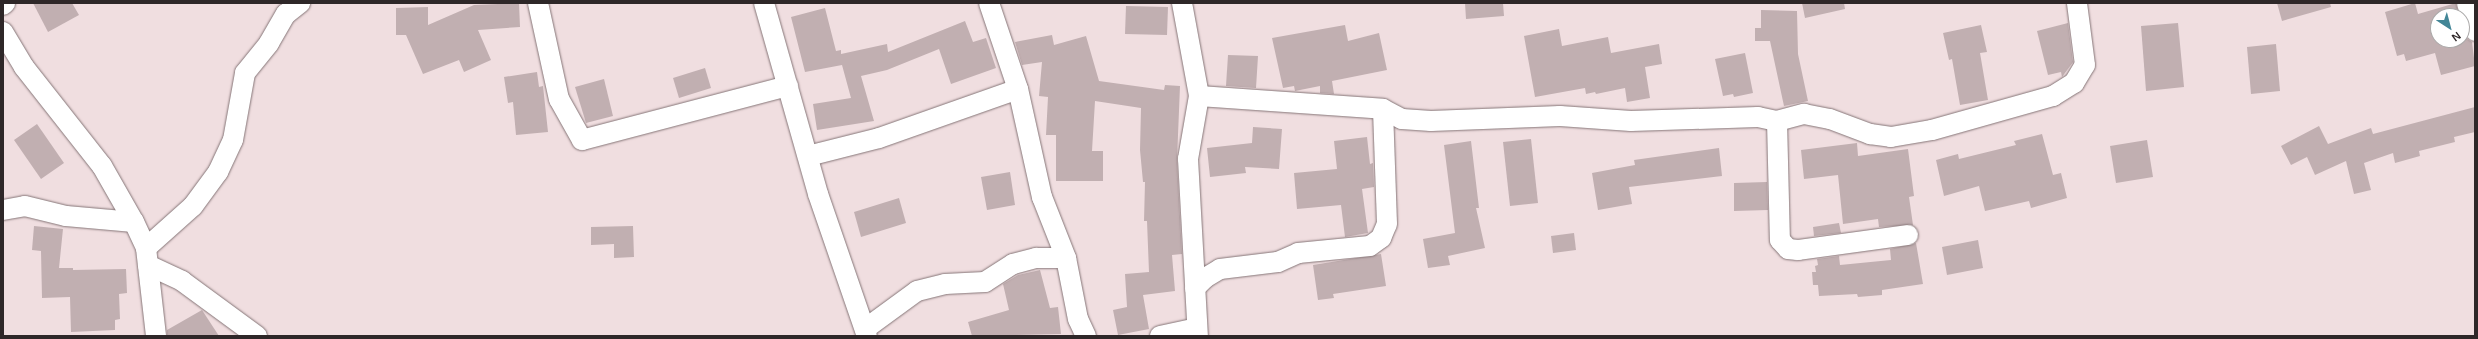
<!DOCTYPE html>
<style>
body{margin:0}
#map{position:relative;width:2478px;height:339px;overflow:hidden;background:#f0dee0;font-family:Arial,sans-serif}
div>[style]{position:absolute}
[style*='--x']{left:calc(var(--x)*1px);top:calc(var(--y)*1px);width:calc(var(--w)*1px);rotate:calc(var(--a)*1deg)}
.building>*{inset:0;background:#c1afb1}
.roads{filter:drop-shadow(0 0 1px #857577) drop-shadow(0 0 1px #857577)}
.street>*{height:20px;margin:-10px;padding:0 10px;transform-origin:10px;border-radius:10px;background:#fff}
span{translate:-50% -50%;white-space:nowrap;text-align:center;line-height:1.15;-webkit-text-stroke:3px #fff;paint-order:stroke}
.frame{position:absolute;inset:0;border:4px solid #2e2728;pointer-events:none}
.north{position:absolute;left:2430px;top:8px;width:40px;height:40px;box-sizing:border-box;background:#fff;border:1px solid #aba9a9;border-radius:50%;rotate:144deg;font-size:11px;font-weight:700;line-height:16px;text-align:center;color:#2e2728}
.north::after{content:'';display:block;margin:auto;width:14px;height:18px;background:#438697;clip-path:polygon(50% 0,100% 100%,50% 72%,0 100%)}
</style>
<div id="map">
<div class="building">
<i style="clip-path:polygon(33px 3px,72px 3px,79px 15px,48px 32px)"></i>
<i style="clip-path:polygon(519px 3px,520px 27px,478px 30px,491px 60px,464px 72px,459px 60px,423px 74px,406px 35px,396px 35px,396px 8px,428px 7px,428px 25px,474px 5px)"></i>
<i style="clip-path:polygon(1465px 3px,1503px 3px,1504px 16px,1466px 19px)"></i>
<i style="clip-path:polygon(1802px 3px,1844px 3px,1845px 9px,1805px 18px)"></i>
<i style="clip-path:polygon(2277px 3px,2330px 3px,2331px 7px,2282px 21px)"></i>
<i style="clip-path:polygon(2415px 3px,2418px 14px,2456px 3px,2459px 16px,2438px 16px,2438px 40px,2462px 40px,2462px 27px,2467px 39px,2472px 42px,2475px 66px,2441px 75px,2435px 53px,2406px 61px,2404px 54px,2397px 56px,2385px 12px)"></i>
<i style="clip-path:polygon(1126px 6px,1168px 7px,1167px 35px,1125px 34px)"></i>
<i style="clip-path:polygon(825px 8px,836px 51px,841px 50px,841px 54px,887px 44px,888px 52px,965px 21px,973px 42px,986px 38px,996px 68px,951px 84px,939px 49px,887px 70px,861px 76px,874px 121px,817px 130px,813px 104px,851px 98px,842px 65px,805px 72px,791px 17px)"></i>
<i style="clip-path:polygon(1761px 10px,1797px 11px,1798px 54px,1808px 101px,1784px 106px,1770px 41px,1755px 41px,1755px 28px,1761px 28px)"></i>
<i style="clip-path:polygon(2068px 23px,2073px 62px,2062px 77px,2061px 72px,2048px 75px,2037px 31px)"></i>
<i style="clip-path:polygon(2178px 23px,2184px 87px,2146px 91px,2141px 26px)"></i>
<i style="clip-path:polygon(1345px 25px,1348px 41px,1379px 33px,1387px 70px,1332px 81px,1334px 94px,1320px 93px,1320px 86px,1295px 91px,1294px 86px,1283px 88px,1272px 38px)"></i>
<i style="clip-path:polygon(1981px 25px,1987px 52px,1980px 53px,1988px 100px,1960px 105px,1952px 59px,1949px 60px,1943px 33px)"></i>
<i style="clip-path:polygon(1559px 29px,1562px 46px,1608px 37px,1611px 53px,1659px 44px,1662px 64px,1645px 67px,1650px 98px,1627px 102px,1625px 88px,1596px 94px,1595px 92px,1586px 94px,1585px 88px,1535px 97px,1524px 36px)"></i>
<i style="clip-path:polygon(1052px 35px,1054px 45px,1086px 36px,1099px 81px,1164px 90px,1165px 85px,1180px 86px,1177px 160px,1182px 254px,1172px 255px,1175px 291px,1143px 295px,1149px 329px,1118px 335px,1113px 310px,1127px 307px,1125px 274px,1149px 272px,1147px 221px,1144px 221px,1145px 182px,1143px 182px,1140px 150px,1141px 108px,1095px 101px,1092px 151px,1103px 151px,1103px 181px,1056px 181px,1056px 135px,1046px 135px,1048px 97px,1039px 96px,1042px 62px,1022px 65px,1015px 42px)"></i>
<i style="clip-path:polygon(2276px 44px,2280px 91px,2251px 94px,2247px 47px)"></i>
<i style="clip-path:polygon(1745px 53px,1753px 93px,1734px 97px,1733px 94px,1723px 96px,1715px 59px)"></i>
<i style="clip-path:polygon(1228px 55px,1258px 56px,1256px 88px,1226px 86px)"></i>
<i style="clip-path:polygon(705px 68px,711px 88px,679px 98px,673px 78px)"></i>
<i style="clip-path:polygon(537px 72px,539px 87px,543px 86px,548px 132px,516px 135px,513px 102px,508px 103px,504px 77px)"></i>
<i style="clip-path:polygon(604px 79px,613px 116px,586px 123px,575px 87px)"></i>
<i style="clip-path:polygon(2475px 107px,2475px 132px,2454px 137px,2455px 142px,2419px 151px,2420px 156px,2395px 163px,2393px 153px,2364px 163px,2371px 190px,2354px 194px,2346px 161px,2315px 175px,2307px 157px,2291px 165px,2281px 146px,2319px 126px,2328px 144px,2371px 128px,2373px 134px)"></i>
<i style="clip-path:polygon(37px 124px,64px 163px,41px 179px,14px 140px)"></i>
<i style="clip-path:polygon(1253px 127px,1282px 129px,1279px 169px,1245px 167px,1246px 173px,1210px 177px,1207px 148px,1252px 143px)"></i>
<i style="clip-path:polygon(2042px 134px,2053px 175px,2061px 173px,2067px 198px,2031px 208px,2029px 201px,1985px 211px,1979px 186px,1944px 196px,1936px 160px,1958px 154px,1959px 159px,2016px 145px,2014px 141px)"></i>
<i style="clip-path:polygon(1367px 137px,1370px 164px,1373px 163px,1374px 187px,1362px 189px,1368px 233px,1345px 237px,1341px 205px,1297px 209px,1294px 173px,1337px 169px,1334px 141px)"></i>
<i style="clip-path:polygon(1531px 139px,1538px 203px,1510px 206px,1503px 142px)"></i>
<i style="clip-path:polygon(2147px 140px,2153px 177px,2116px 183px,2110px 146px)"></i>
<i style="clip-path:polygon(1471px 141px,1479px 208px,1476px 208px,1485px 248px,1448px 256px,1450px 265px,1428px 268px,1423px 239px,1455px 233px,1444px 145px)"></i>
<i style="clip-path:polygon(1857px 143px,1858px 156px,1908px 149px,1914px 196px,1909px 197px,1913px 225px,1879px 227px,1878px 219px,1843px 224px,1838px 175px,1804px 179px,1801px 150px)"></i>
<i style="clip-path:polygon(1719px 148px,1722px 176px,1629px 187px,1632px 204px,1598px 210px,1592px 173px,1635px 165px,1634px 160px)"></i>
<i style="clip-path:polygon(1010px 172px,1015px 205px,987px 210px,981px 177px)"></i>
<i style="clip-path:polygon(1767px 182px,1768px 210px,1734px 211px,1734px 183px)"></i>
<i style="clip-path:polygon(899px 198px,906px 223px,861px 237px,854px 212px)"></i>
<i style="clip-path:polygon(1839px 223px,1841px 233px,1814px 236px,1813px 227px)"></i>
<i style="clip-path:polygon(34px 226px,63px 229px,59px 268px,73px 268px,73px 270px,126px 269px,127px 293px,119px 294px,120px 319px,115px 320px,115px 330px,71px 332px,70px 297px,42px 298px,41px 251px,32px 250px)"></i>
<i style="clip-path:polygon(633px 226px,634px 257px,614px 258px,614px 244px,591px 245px,591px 227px)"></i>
<i style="clip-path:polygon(1574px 233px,1576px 250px,1553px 253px,1551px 236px)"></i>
<i style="clip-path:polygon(1978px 240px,1983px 268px,1947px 275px,1942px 247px)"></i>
<i style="clip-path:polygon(1916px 243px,1923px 284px,1882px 290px,1882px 295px,1858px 297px,1857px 294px,1819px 296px,1818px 285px,1813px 285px,1812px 272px,1816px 272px,1815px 266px,1818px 265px,1817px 259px,1839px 256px,1840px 265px,1891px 260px,1890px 249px)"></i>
<i style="clip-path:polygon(1381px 254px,1386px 286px,1333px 294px,1334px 298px,1318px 300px,1313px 265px)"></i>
<i style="clip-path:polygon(1040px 270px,1050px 308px,1058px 307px,1061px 334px,972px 336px,968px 322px,1009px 310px,1003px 284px,1018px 275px)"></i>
<i style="clip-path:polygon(202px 310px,219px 336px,167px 336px,167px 330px)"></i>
</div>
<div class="roads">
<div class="street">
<i style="--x:538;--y:3;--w:98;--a:77.7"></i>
<i style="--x:559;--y:99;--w:47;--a:60.7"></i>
<i style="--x:582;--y:140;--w:213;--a:-14.7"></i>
<i style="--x:764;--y:3;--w:198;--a:74.2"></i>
<i style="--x:818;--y:194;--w:150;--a:71"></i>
<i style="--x:989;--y:3;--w:91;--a:71.4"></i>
<i style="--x:1018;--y:89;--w:111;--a:77.5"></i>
<i style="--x:1042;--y:197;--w:66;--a:68.5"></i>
<i style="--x:1066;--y:258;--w:62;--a:78.9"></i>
<i style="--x:1078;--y:319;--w:19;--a:65"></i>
<i style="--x:1182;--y:3;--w:95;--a:79.6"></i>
<i style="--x:1199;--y:96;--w:64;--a:99.9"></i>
<i style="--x:1188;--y:159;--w:177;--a:86.8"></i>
<i style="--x:2467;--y:3;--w:29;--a:74"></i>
<i style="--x:3;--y:5;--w:3;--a:-45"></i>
<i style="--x:3;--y:32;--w:41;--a:59"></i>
<i style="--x:24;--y:67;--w:126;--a:51.8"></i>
<i style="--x:102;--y:166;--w:64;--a:60.3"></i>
<i style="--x:134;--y:222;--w:29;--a:65"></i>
<i style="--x:146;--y:248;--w:89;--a:83.5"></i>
<i style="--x:1199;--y:96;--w:184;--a:4"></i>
<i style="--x:1383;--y:109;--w:21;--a:28"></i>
<i style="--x:1402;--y:119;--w:29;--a:4"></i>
<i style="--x:1431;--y:121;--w:129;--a:-2.2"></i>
<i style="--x:1560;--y:116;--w:71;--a:4"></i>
<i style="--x:1631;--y:121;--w:127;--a:-1.8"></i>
<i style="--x:1758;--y:117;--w:19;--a:12"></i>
<i style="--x:1777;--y:121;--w:28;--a:-15"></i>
<i style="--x:1804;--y:114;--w:26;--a:11"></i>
<i style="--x:1830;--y:119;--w:43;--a:20.6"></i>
<i style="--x:1870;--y:134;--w:21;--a:8"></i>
<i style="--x:1891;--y:137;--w:42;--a:-9.7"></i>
<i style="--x:1932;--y:130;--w:126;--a:-15.7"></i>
<i style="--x:2053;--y:96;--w:25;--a:-32"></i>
<i style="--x:2074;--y:83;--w:21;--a:-59"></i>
<i style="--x:2085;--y:65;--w:63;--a:-97.4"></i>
<i style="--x:1777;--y:121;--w:119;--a:88.6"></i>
<i style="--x:1780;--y:240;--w:12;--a:48"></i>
<i style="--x:1788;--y:249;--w:10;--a:6"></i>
<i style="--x:1798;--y:250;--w:111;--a:-7.8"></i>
<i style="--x:808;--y:156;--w:73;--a:-14.2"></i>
<i style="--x:879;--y:138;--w:147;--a:-19.4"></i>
<i style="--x:3;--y:210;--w:22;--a:-10"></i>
<i style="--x:25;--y:206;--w:42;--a:13.7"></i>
<i style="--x:66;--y:216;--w:68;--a:5"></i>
<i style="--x:146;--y:248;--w:63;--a:-41.8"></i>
<i style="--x:193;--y:206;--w:42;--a:-53.7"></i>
<i style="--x:218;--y:172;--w:35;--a:-65"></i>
<i style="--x:233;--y:140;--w:68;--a:-79.8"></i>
<i style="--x:245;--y:73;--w:38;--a:-51"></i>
<i style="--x:269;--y:43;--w:34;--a:-60"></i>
<i style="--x:286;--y:14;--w:18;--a:-38"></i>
<i style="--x:148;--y:265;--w:38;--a:25"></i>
<i style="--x:182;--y:281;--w:93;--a:36.3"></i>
<i style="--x:1195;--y:288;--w:14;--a:-45"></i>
<i style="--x:1205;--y:278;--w:17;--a:-31"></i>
<i style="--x:1220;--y:269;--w:58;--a:-6.9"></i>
<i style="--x:1278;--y:262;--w:22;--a:-24"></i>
<i style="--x:1298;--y:253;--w:72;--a:-5.6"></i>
<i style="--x:1370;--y:246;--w:14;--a:-36"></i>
<i style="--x:1381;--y:238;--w:15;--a:-67"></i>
<i style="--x:1387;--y:224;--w:115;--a:-92"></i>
<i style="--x:865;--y:329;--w:64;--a:-36.2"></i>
<i style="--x:917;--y:291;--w:29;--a:-14"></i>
<i style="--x:945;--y:284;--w:40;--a:-2.9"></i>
<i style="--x:985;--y:282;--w:33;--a:-33"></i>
<i style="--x:1013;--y:264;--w:24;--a:-15"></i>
<i style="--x:1036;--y:258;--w:30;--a:0"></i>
<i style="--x:1160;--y:336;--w:38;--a:-12"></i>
</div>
</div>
<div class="frame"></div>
<div class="north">N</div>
</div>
